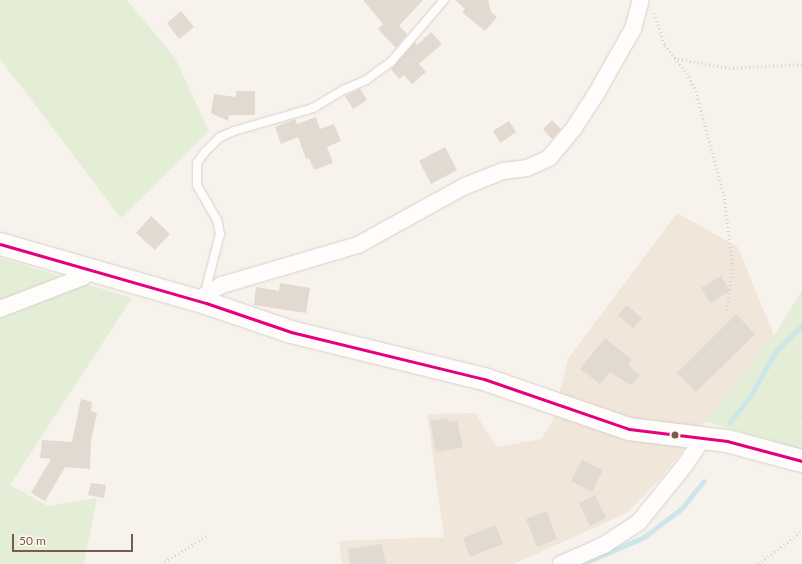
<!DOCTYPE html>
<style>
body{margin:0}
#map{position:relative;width:802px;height:564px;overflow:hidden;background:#f7f3ec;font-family:Lato,sans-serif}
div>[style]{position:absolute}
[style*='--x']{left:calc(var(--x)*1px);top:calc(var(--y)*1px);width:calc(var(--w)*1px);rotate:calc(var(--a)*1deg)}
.residential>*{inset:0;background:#f0e6da}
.green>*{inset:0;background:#e4eed7}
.stream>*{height:5px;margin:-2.5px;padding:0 2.5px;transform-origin:2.5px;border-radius:2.5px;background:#cde6e8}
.building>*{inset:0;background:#e2d9d1}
.path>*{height:2.5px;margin-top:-1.25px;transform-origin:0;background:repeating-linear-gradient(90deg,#dad2ce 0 1px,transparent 0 4px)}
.roads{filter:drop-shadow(0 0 1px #d6d0ca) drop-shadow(0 0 1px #d6d0ca)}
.lane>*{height:8px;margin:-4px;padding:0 4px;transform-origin:4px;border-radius:4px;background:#fefdfc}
.street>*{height:16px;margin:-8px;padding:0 8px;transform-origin:8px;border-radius:8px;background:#fefdfc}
.secondary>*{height:22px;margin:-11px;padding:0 11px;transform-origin:11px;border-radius:11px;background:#fefdfc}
.bus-1>*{height:3px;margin:-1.5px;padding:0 1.5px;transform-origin:1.5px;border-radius:1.5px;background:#e5007d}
.dots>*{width:11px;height:11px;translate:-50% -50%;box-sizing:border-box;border:2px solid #fff8ee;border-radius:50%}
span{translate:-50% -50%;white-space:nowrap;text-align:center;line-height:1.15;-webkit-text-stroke:3px #fff8ee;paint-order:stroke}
.scale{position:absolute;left:12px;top:534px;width:121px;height:18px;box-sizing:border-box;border:2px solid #775b4b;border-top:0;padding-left:5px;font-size:12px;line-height:14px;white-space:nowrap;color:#775b4b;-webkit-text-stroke:3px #fff8ee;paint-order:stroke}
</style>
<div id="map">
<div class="residential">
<i style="clip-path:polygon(677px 213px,738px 247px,774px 336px,659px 480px,627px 513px,514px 564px,342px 564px,339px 541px,444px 537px,427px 414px,475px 413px,497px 447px,541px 439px,552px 423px,568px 359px)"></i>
</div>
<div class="green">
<i style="clip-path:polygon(0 0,127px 0,175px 58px,209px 131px,121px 218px,0 59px)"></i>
<i style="clip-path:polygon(0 258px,132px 298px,10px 485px,48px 506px,97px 498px,84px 564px,0 564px)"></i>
<i style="clip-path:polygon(802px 290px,802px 420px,800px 422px,802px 424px,802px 452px,776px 442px,705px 421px,774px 336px)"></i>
</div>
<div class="stream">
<i style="--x:730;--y:422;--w:31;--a:-52"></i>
<i style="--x:749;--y:398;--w:54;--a:-60.1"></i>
<i style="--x:776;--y:351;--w:37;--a:-45"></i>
<i style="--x:582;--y:564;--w:68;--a:-23.5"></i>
<i style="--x:644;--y:537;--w:46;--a:-37.1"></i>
<i style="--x:681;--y:509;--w:36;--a:-51"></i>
</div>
<div class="building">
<i style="clip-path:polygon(363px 0,423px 0,399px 26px,407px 34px,396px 48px,378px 29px,383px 24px)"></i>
<i style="clip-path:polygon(455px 0,488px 0,491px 12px,497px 17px,485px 31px,462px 12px,465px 9px)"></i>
<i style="clip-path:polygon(181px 11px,194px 27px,179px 39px,167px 23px)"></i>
<i style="clip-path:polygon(431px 32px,442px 44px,419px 64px,426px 72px,412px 84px,404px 75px,399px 79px,391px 69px,415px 42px,417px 45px)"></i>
<i style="clip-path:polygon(360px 89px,367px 100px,353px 109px,345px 96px)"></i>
<i style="clip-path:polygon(236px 91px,255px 91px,255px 115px,229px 115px,228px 121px,211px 113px,214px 94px,236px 97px)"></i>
<i style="clip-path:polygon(316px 117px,320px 129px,334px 124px,341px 141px,327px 147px,333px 163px,314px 170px,309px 158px,306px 159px,298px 137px,281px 144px,275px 127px,295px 119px,297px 124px)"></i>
<i style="clip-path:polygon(552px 120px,561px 129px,552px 139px,543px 129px)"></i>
<i style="clip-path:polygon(509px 121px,516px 132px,500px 143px,493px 131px)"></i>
<i style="clip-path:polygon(445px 147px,457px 170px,431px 184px,419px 161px)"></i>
<i style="clip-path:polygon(151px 216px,170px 234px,155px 250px,136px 233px)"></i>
<i style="clip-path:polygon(721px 276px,730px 291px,710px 303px,701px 288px)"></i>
<i style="clip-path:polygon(280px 283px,310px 288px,306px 313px,254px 305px,256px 287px,279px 291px)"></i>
<i style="clip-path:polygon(627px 305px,642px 318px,633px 328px,618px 315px)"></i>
<i style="clip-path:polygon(736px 314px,755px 334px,696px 392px,677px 373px)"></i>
<i style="clip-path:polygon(605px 338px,632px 360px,628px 365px,640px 375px,631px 385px,610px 372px,600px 384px,580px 369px)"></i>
<i style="clip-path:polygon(81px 399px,92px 402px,91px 411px,97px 413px,91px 440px,90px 469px,65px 467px,45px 501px,31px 493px,51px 459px,40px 458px,42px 440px,72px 442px)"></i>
<i style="clip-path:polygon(448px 418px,449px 422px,457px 420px,463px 447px,436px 452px,430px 421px)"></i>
<i style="clip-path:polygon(582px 460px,603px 470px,592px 492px,571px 481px)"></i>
<i style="clip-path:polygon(91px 483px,106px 485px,104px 498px,88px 495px)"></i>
<i style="clip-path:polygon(595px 495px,606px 518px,590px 526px,579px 503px)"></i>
<i style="clip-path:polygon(547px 511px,557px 539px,537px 547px,526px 519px)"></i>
<i style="clip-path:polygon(496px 525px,503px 544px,470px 557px,463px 538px)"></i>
<i style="clip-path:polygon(382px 544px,386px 564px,350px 564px,348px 549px)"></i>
</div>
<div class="path">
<i style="--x:654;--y:13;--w:34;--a:71"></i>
<i style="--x:665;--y:45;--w:36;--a:52"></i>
<i style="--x:687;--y:73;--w:20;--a:63"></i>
<i style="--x:696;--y:91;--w:108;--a:74.9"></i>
<i style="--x:724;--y:195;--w:71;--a:82.7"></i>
<i style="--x:733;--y:265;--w:45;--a:97.6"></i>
<i style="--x:674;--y:58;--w:56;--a:10.3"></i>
<i style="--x:729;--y:68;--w:73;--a:-3.1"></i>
<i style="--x:161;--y:564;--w:55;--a:-31.7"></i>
<i style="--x:758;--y:564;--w:55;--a:-36.9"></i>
</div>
<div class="roads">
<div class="lane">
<i style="--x:204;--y:296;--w:64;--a:-75.5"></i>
<i style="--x:220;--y:234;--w:14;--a:-102"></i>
<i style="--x:217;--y:220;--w:39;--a:-120"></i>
<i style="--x:197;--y:186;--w:23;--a:-90"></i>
<i style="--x:197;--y:163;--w:14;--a:-54"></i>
<i style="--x:205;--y:152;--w:21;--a:-45"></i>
<i style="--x:220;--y:137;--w:15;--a:-23"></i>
<i style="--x:234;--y:131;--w:82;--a:-16.2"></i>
<i style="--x:313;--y:108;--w:35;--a:-31"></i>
<i style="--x:343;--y:90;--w:25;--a:-23"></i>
<i style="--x:366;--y:80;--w:31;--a:-36"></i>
<i style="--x:391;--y:62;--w:82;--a:-49.5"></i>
</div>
<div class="street">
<i style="--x:196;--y:301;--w:31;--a:-32"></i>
<i style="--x:222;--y:285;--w:142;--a:-16.4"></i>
<i style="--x:358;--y:245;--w:122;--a:-28.9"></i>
<i style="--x:465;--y:186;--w:41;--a:-21.5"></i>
<i style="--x:503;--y:171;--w:24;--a:-7"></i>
<i style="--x:527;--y:168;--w:24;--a:-24"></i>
<i style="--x:549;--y:158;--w:39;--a:-50"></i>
<i style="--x:574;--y:128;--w:40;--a:-57.1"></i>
<i style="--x:596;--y:94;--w:75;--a:-60.4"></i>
<i style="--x:633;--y:29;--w:30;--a:-75"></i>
<i style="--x:0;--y:309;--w:89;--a:-21.1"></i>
<i style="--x:83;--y:277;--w:8;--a:-60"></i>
<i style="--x:561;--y:564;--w:47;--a:-23.8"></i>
<i style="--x:604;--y:545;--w:42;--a:-33.3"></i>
<i style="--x:639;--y:522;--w:73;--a:-51.1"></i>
<i style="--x:685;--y:465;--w:32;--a:-56"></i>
</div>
<div class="secondary">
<i style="--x:0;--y:244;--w:214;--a:16"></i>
<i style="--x:206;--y:303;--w:90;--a:18.8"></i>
<i style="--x:291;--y:332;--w:199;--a:13.7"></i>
<i style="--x:484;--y:379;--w:153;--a:19"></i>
<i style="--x:629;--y:429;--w:99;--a:7"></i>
<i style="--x:727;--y:441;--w:78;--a:14.9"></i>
</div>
</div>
<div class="bus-1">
<i style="--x:0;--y:244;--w:214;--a:16"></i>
<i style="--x:206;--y:303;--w:90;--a:18.8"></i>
<i style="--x:291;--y:332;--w:199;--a:13.7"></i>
<i style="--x:484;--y:379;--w:153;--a:19"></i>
<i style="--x:629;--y:429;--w:99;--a:7"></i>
<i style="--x:727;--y:441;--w:78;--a:14.9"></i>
</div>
<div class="dots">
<i style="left:675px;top:435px;background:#775b4b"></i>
</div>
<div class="scale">50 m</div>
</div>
